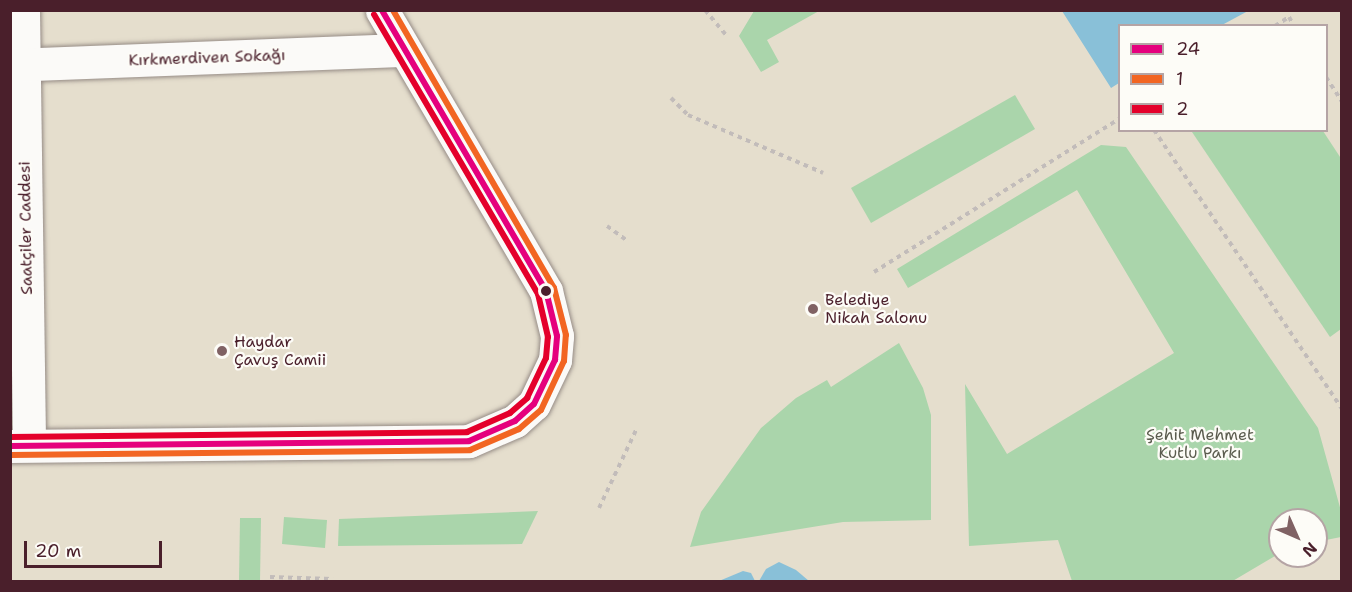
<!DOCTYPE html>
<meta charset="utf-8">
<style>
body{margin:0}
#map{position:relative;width:1352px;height:592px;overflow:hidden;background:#e5decd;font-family:"Shantell Sans",sans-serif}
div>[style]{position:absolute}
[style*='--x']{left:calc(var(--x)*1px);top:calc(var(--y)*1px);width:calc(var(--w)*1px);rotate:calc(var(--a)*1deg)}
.green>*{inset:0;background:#aad5ab}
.water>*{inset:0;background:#89c0d8}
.path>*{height:4px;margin-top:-2px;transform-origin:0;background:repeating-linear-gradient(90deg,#c2bcba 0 4.5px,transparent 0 9px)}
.roads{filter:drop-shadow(0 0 2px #968c86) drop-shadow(0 0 2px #968c86)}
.minor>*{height:33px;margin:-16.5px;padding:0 16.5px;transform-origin:16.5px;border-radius:16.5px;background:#fbfaf8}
.major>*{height:33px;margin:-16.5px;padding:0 16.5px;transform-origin:16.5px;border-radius:16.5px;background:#fbfaf8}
.bus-1>*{height:6px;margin:-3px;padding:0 3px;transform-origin:3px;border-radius:3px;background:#e5007d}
.bus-2>*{height:6px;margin:-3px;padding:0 3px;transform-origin:3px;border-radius:3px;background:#f26522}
.bus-3>*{height:6px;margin:-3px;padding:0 3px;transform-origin:3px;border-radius:3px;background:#e4002b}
.dots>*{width:16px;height:16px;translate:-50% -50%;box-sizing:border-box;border:3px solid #fdfcf7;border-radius:50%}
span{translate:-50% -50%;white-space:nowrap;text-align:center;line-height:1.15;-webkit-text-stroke:4.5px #fdfcf7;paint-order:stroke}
.street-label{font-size:16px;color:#4a1f2b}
.poi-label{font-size:16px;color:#4a1f2b}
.left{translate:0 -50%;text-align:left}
.park-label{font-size:16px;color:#5b5c4e}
.frame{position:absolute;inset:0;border:12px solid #4a1f2b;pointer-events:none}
.legend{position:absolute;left:1118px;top:24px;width:210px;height:108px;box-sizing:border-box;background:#fdfcf7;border:2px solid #b5a4a5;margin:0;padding:8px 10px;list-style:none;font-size:18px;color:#4a1f2b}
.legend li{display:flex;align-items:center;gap:12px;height:30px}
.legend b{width:30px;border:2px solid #b5a4a5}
.north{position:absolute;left:1268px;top:508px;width:60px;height:60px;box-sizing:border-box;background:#fdfcf7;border:2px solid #b5a4a5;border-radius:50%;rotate:135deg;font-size:16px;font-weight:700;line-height:24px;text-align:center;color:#4a1f2b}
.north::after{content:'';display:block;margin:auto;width:21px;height:27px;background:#806264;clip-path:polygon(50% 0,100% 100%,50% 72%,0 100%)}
.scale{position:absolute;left:24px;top:541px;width:138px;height:27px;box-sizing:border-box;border:3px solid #4a1f2b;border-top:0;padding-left:8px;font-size:18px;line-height:21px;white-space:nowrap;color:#4a1f2b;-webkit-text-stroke:4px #fdfcf7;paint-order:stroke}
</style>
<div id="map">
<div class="green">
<i style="clip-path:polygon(754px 11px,754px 10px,819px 11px,767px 40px,779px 62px,761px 72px,739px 36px)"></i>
<i style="clip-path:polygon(1015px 95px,1035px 129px,871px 223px,851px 188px)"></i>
<i style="clip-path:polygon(1323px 131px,1342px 160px,1341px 329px,1330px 337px,1192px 132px)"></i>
<i style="clip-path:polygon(1101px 145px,1126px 147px,1318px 428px,1341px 511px,1341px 537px,1316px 542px,1316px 520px,1280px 520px,1280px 553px,1231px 582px,1072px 581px,1058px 540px,969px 546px,965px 384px,1007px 454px,1174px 353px,1077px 190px,908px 288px,897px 269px)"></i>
<i style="clip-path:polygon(899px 343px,923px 388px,931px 415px,931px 520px,843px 522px,690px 547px,701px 512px,761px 428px,796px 398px,827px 380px,831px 387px)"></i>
<i style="clip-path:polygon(538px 511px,522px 544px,338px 546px,339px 519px)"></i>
<i style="clip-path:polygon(284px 517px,327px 520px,325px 548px,282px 544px)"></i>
<i style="clip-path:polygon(240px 518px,261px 518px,260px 581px,239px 581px)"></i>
</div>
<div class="water">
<i style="clip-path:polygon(1062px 11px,1248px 11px,1222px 25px,1120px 26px,1119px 83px,1111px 88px)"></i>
<i style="clip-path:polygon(779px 562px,796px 570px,809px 581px,759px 581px,766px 569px)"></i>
<i style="clip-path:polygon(743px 571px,751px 573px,755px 581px,719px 581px)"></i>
</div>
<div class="path">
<i style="--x:705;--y:10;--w:34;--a:50"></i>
<i style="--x:1275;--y:26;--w:17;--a:-33"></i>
<i style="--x:1289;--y:17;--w:10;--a:61"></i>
<i style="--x:1326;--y:77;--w:30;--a:57"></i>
<i style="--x:671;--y:98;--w:24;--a:45"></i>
<i style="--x:688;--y:115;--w:147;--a:23.2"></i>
<i style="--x:1154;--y:130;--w:336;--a:56"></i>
<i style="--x:607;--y:226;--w:24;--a:36"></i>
<i style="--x:874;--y:272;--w:290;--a:-32"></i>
<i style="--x:599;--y:508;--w:86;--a:-64.6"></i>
<i style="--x:270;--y:577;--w:63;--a:1.8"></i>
</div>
<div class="roads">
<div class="minor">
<i style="--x:23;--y:10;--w:435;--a:89.2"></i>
<i style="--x:10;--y:65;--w:394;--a:-2.2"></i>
</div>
<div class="major">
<i style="--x:10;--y:446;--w:459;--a:-0.6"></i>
<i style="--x:469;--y:441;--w:50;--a:-23.5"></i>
<i style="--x:515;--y:421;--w:25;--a:-42"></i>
<i style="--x:534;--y:404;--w:49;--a:-64.5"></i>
<i style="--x:555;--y:360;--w:24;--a:-85"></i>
<i style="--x:557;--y:336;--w:46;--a:-103.7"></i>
<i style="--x:546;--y:291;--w:325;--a:-120.3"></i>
</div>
</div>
<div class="bus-1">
<i style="--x:10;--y:446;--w:459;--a:-0.6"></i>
<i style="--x:469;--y:441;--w:50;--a:-23.5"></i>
<i style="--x:515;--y:421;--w:25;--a:-42"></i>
<i style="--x:534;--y:404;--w:49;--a:-64.5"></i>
<i style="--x:555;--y:360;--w:24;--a:-85"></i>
<i style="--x:557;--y:336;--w:46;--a:-103.7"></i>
<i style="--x:546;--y:291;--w:325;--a:-120.3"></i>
</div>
<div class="bus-2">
<i style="--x:10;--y:455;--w:460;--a:-0.6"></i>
<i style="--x:470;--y:450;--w:53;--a:-23.2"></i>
<i style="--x:519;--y:429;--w:29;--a:-41"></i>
<i style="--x:541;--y:410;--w:54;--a:-64.9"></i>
<i style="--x:564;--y:361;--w:26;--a:-86"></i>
<i style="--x:566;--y:335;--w:49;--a:-104.3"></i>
<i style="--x:554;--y:288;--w:321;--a:-120.1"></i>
</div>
<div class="bus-3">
<i style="--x:10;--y:437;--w:457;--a:-0.6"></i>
<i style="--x:467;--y:432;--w:47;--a:-23.8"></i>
<i style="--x:510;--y:413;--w:23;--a:-41"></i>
<i style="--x:527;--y:398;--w:44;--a:-64.6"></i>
<i style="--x:546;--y:358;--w:21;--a:-85"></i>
<i style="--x:548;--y:337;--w:44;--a:-103.1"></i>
<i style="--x:538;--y:294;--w:324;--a:-120.4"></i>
</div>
<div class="dots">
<i style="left:546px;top:291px;background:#4a1f2b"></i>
<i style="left:813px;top:309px;background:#806264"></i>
<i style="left:222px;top:351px;background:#806264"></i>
</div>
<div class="street-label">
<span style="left:207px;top:58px;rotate:-2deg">Kırkmerdiven Sokağı</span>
<span style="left:26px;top:228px;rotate:-91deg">Saatçiler Caddesi</span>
</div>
<div class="poi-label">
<span class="left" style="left:825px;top:309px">Belediye<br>Nikah Salonu</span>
<span class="left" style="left:234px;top:351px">Haydar<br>Çavuş Camii</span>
</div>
<div class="park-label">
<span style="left:1200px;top:444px">Şehit Mehmet<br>Kutlu Parkı</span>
</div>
<div class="frame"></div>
<ul class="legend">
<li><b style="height:8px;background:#e5007d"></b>24</li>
<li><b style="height:8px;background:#f26522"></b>1</li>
<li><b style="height:8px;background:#e4002b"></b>2</li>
</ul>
<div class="north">N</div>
<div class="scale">20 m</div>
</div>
